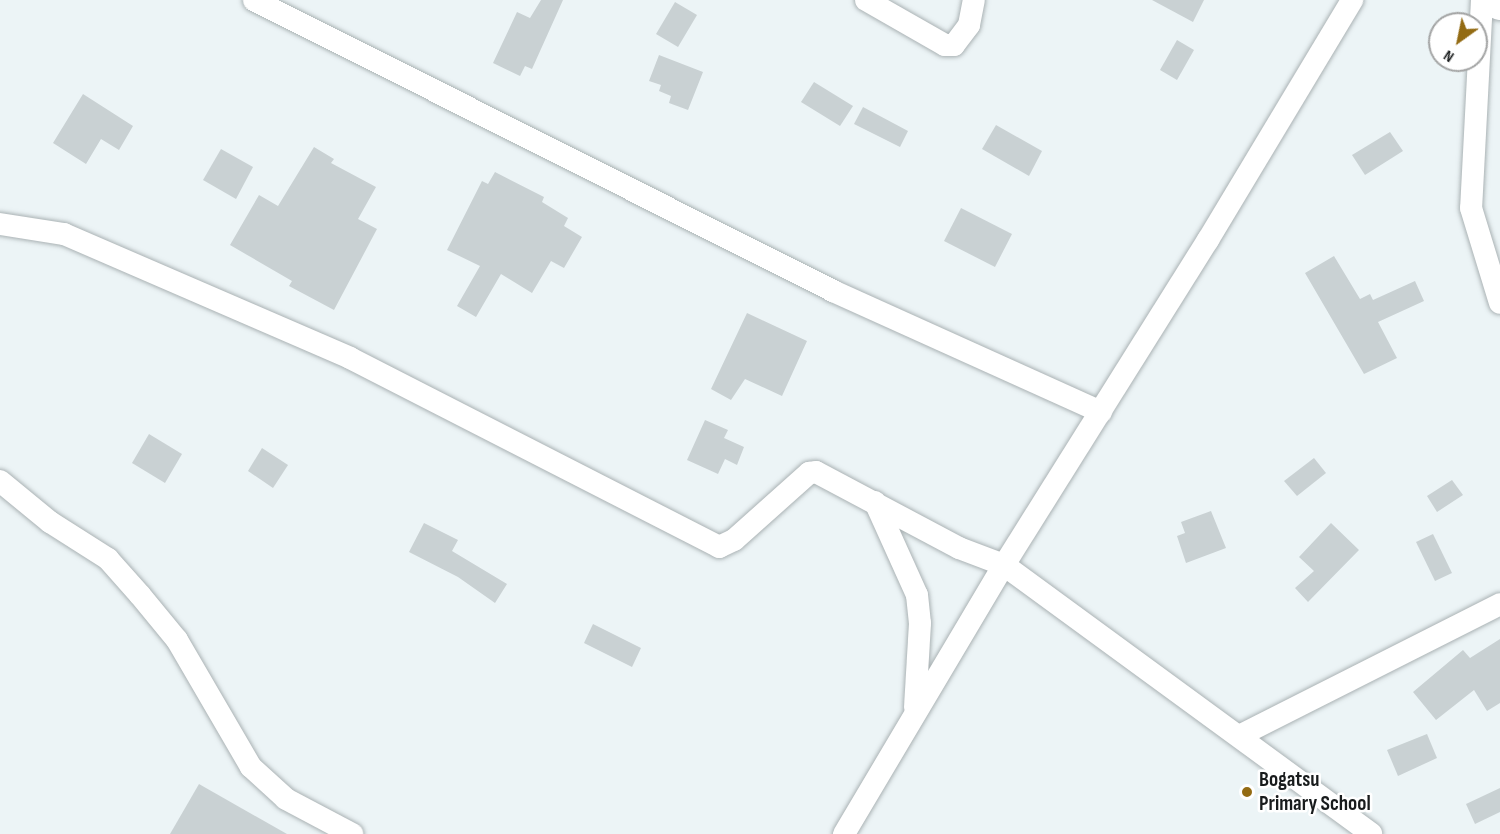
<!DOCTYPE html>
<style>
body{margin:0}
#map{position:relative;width:1500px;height:834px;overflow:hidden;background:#ecf4f6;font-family:"Sofia Sans Condensed",sans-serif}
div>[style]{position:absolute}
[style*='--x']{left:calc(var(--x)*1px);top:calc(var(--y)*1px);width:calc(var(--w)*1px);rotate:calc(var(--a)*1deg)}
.building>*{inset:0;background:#c9d1d3}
.roads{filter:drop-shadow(0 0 2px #aab2b4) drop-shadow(0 0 2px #aab2b4)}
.street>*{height:22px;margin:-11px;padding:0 11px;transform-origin:11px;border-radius:11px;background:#fff}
.secondary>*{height:32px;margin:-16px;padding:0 16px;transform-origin:16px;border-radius:16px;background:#fff}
.dots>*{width:16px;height:16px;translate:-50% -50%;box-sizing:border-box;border:3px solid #fff;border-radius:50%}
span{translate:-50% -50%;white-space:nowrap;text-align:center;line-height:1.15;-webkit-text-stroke:5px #fff;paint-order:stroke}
.poi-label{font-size:21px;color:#181b1c;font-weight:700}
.left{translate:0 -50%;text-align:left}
.north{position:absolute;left:1428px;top:12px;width:60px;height:60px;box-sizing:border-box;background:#fff;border:2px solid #a3a4a4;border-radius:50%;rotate:213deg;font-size:16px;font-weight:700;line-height:24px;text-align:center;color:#181b1c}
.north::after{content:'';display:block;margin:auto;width:21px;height:27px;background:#936b13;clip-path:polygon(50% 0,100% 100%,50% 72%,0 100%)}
</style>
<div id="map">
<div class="building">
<i style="clip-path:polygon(541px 0,563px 0,532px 69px,525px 66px,520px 76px,493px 63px,517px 12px,530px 18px)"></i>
<i style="clip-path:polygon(1152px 0,1204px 0,1193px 22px)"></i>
<i style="clip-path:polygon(675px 2px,697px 15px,678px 47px,656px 34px)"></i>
<i style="clip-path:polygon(1177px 40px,1194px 50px,1177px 80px,1160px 70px)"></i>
<i style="clip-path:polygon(659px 55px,703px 72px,688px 110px,669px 103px,671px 96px,659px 91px,661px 85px,649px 81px)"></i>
<i style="clip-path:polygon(814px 82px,853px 106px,840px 126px,801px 102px)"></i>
<i style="clip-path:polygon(83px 94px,133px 126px,119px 150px,101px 139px,86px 164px,53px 143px)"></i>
<i style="clip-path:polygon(863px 107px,908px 131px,900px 147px,854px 124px)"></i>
<i style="clip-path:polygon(996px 125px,1042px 151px,1029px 176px,982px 149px)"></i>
<i style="clip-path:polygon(1390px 132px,1403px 151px,1365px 175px,1352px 155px)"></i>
<i style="clip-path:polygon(314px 147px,334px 159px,331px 163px,376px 187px,358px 219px,377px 229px,334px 310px,289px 286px,292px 281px,230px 245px,259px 195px,278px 206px)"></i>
<i style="clip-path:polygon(221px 149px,253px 167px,236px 199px,203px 180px)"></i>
<i style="clip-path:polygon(495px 172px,544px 197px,542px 202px,568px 218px,564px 226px,582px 237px,564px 268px,551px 261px,532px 293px,501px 274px,476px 317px,457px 306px,480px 266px,447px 250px,482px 181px,488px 184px)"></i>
<i style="clip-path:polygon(961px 208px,1012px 234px,995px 267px,944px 241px)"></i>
<i style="clip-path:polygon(1334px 256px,1360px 299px,1370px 294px,1373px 300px,1415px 281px,1424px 301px,1378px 322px,1397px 358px,1364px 374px,1305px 273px)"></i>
<i style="clip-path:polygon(747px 313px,807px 341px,782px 396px,745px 379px,731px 400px,711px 389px)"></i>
<i style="clip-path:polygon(705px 420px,728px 430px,724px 438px,744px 447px,737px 465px,725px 459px,718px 474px,687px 460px)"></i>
<i style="clip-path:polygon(149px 434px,182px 454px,165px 483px,132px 463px)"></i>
<i style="clip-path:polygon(262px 448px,288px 465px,273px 488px,248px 471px)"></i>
<i style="clip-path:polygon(1314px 458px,1326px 473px,1297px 496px,1284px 481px)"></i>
<i style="clip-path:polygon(1452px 480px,1463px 495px,1437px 512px,1427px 496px)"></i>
<i style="clip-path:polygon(1211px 511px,1226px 548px,1186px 563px,1177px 536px,1185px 533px,1181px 522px)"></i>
<i style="clip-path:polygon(424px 523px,458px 540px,452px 551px,507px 584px,495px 603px,458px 577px,409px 552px)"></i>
<i style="clip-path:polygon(1331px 523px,1359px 550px,1308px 602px,1295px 588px,1314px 571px,1299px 557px)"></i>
<i style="clip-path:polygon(1433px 534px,1452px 573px,1435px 581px,1416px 542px)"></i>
<i style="clip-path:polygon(593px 624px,641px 648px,632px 667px,584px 643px)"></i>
<i style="clip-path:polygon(1500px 639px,1500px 703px,1487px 711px,1474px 690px,1436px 720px,1413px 692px,1463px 650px,1470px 658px)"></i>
<i style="clip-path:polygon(1427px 734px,1437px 758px,1398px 776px,1387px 750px)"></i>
<i style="clip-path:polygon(199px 784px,287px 834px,170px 834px)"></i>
<i style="clip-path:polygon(1500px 788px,1500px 812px,1475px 824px,1466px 804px)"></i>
</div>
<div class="roads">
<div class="street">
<i style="--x:254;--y:0;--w:648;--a:26.68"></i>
<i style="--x:833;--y:291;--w:294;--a:24.3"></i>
<i style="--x:866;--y:0;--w:91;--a:29.7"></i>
<i style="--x:945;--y:45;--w:9;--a:0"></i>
<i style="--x:954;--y:45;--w:25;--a:-53"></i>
<i style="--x:969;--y:25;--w:25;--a:-79"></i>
<i style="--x:1482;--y:0;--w:208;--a:93"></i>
<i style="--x:1471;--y:208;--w:99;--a:73"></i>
<i style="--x:0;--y:224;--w:65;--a:8.9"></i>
<i style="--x:64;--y:234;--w:312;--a:23.4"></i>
<i style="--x:350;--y:358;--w:415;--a:27.1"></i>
<i style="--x:719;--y:547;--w:17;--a:-25"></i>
<i style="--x:734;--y:540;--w:101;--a:-41.8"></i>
<i style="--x:809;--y:473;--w:7;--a:-8"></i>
<i style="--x:816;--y:472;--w:162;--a:28"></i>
<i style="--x:959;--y:548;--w:48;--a:20.7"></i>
<i style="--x:1004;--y:565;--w:455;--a:36.2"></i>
<i style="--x:0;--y:481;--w:65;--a:39.4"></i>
<i style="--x:50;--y:522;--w:69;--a:32.5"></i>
<i style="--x:108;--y:559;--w:48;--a:48.4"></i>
<i style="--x:140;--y:595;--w:58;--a:50.6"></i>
<i style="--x:177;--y:640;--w:147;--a:59.8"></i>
<i style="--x:251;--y:767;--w:47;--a:42.4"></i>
<i style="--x:286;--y:799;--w:75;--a:27.9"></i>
<i style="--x:875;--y:502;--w:102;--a:65.7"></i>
<i style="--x:917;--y:595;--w:28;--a:84"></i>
<i style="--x:920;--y:623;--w:84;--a:93.4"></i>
<i style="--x:1241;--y:735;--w:290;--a:-26.8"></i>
<i style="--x:844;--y:834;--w:313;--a:-59.3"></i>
<i style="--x:1004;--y:565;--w:384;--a:-57.9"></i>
<i style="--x:1208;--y:240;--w:280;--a:-59"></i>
</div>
<div class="secondary">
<i style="--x:1497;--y:0;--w:5;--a:53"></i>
</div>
</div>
<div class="dots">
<i style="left:1247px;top:792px;background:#936b13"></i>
</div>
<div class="poi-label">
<span class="left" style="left:1259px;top:792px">Bogatsu<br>Primary School</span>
</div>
<div class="north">N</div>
</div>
